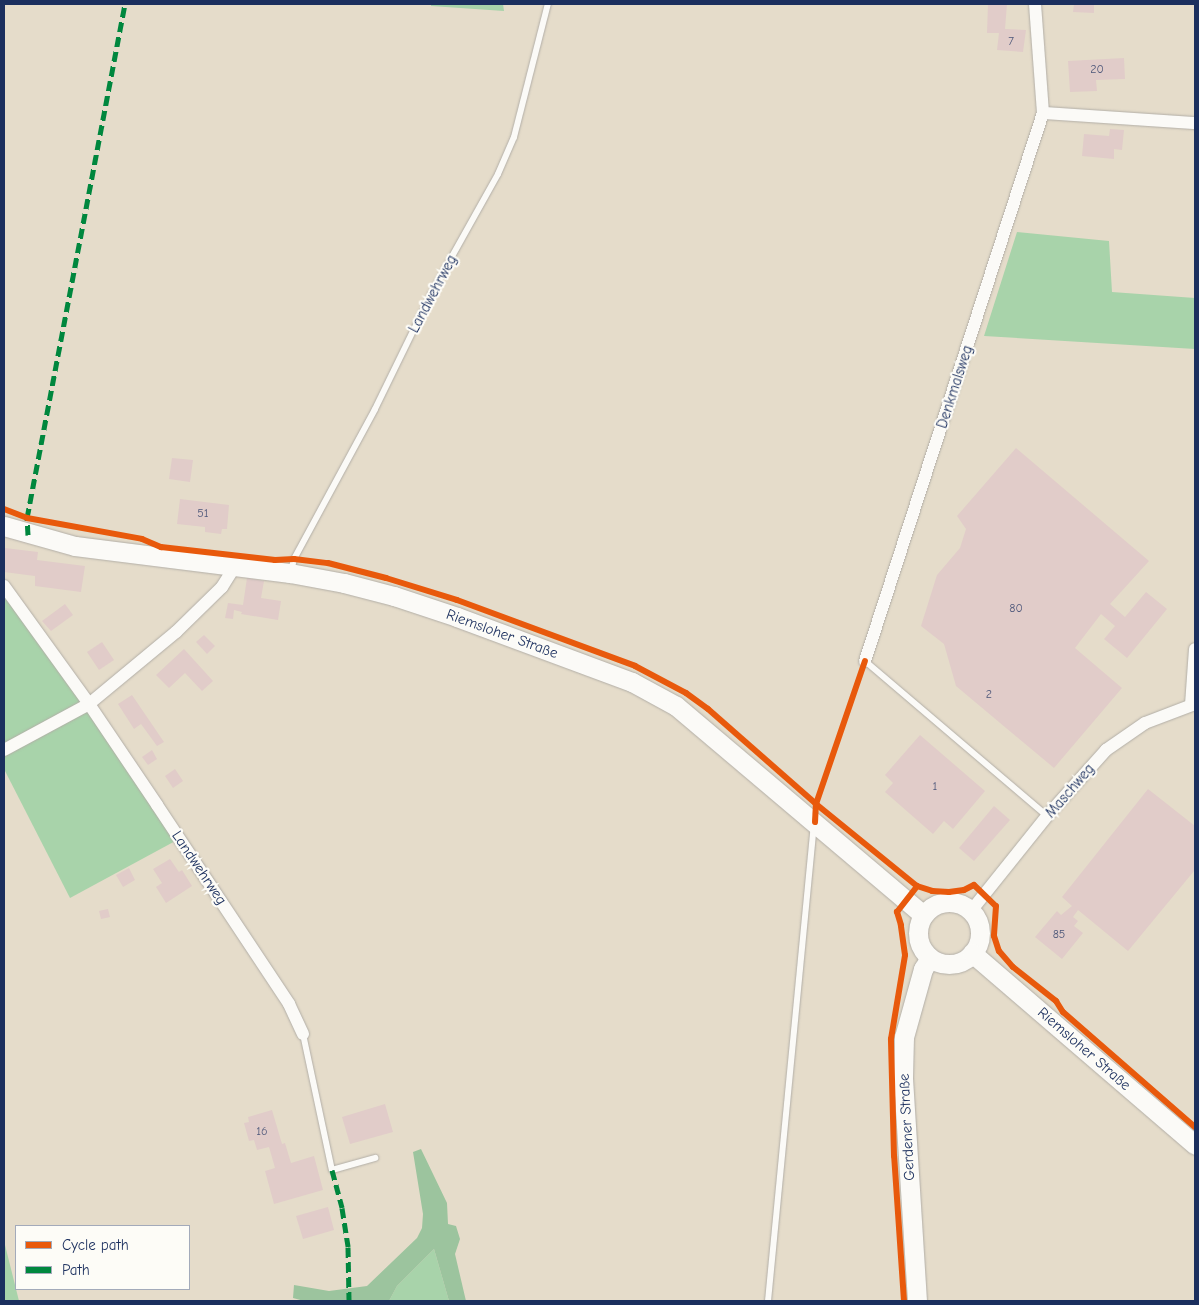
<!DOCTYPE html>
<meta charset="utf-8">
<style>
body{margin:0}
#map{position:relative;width:1199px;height:1305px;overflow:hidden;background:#e5dcca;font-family:"Comic Neue",sans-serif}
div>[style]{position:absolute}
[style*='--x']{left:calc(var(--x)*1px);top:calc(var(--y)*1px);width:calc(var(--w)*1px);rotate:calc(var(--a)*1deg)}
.green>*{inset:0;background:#a8d3aa}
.forest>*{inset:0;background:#9cc49e}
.building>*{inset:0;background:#e1ccc9}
.roads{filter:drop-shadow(0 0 1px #b2aea7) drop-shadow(0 0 1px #b2aea7)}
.lane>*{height:6px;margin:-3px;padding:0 3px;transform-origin:3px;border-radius:3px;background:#fbfaf7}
.street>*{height:12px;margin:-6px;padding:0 6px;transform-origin:6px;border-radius:6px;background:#fbfaf7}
.secondary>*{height:19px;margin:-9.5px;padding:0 9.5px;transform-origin:9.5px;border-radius:9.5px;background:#fbfaf7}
.secondary>.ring{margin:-9.5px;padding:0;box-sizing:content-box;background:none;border:19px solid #fbfaf7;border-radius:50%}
.quiet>*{height:5px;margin-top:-2.5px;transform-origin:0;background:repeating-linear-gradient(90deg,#00873e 0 10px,transparent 0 15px)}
.cycleway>*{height:6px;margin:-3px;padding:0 3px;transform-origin:3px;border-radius:3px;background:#e8590c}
span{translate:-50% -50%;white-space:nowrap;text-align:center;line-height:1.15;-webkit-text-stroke:4.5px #fdfcf7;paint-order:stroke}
.number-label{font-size:12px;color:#4c5679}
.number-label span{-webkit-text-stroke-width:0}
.street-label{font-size:15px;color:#1b2f5e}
.frame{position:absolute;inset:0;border:5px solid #1b2f5e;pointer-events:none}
.legend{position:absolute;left:15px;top:1225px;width:175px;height:65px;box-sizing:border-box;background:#fdfcf7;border:1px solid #a3aaba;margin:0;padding:6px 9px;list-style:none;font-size:15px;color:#1b2f5e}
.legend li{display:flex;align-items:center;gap:10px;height:25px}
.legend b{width:25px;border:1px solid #a3aaba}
</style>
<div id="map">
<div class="green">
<i style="clip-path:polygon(431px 4px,503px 4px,504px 11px,431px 6px)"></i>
<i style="clip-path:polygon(1017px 232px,1109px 241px,1112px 292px,1195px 298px,1195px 349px,984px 336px)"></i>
<i style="clip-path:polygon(4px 591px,179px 839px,70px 898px,4px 769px)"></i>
<i style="clip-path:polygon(4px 1241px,19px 1301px,4px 1301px)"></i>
<i style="clip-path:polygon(434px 1249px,449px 1301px,389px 1301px,397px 1286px)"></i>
</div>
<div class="forest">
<i style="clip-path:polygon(421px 1149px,447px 1203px,448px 1224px,456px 1226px,460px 1239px,455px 1254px,466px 1301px,449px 1301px,434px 1249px,397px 1286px,389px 1301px,304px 1301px,293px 1298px,294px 1285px,329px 1291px,367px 1286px,417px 1238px,422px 1228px,423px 1214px,413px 1152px)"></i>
</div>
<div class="building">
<i style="clip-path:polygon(988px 4px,1007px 4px,1005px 29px,1026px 30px,1023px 52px,997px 50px,999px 33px,987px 33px)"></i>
<i style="clip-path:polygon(1074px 4px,1094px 4px,1094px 13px,1073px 12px)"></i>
<i style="clip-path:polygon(1124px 58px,1125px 79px,1096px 80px,1097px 91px,1070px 92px,1068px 61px)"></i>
<i style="clip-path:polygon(1110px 129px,1124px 130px,1122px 150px,1114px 149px,1114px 159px,1082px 156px,1084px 134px,1109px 136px)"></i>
<i style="clip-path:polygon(1016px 448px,1149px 561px,1110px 604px,1125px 617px,1146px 592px,1167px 609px,1127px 658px,1104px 639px,1115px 626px,1101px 614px,1075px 648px,1122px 688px,1054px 768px,956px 686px,944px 644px,921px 626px,937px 575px,960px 548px,966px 529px,957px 516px)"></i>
<i style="clip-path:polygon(172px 458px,193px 460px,190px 482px,169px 479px)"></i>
<i style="clip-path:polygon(180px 499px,229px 505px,227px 529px,222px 529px,221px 534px,205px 532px,205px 527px,177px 524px)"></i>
<i style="clip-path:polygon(5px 548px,38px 552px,37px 560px,85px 566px,81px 592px,35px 586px,35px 576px,4px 572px)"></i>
<i style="clip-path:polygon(247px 578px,264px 581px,261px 598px,281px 601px,278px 620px,241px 614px,242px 612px,234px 610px,233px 619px,225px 618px,228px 603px,243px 605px)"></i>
<i style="clip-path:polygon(65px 604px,73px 615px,51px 631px,42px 621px)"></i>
<i style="clip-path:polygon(204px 635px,215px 646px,207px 654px,196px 642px)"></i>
<i style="clip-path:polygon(102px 642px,114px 660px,99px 670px,87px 652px)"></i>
<i style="clip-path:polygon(184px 649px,213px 681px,202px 691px,185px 673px,169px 688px,156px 675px)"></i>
<i style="clip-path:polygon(132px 695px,164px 742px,157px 746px,141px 724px,134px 729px,118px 704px)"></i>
<i style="clip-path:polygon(920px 735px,985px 791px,953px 829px,944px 821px,933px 834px,885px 792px,893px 783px,885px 775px)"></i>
<i style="clip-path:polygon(152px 750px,157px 759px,148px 765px,142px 757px)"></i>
<i style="clip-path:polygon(175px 769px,183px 781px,173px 788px,165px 776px)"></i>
<i style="clip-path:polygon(1148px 789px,1195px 826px,1195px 872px,1194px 871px,1128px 951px,1078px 910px,1073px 917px,1078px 921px,1074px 926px,1083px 933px,1062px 959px,1035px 937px,1057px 911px,1061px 915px,1072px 906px,1062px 897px)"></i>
<i style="clip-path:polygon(994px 806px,1010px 820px,974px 861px,959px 848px)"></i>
<i style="clip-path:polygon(170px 859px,179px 872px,182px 870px,192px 886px,166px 903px,156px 887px,162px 883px,153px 869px)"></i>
<i style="clip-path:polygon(129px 868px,135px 880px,123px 887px,116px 875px)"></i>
<i style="clip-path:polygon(108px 909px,110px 917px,101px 919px,99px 911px)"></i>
<i style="clip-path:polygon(385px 1104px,393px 1132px,350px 1144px,342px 1117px)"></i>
<i style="clip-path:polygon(272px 1110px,282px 1144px,285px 1143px,291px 1163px,314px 1156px,323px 1190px,274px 1204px,265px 1171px,275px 1168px,269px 1147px,257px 1150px,254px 1140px,249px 1141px,244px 1123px,249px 1122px,248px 1117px)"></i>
<i style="clip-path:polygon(328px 1207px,334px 1230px,303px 1239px,296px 1216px)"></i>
</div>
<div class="roads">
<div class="lane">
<i style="--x:291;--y:571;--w:12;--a:-76"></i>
<i style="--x:294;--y:559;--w:170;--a:-61.6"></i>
<i style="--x:375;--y:409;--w:128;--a:-64"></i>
<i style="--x:431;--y:294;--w:137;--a:-60.8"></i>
<i style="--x:498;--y:174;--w:40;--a:-66.6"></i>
<i style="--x:514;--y:137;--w:137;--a:-75.7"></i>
<i style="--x:865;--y:661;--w:239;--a:40.4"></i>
<i style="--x:303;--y:1034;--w:139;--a:78"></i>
<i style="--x:332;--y:1170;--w:45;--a:-15.6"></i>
<i style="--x:768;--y:1301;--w:477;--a:-84.5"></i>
</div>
<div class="street">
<i style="--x:1043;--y:113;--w:152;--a:3.8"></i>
<i style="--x:4;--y:586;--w:145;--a:54.2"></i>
<i style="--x:89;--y:704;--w:122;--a:56"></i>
<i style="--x:157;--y:805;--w:239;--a:56.4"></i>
<i style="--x:289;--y:1004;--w:33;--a:65"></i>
<i style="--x:865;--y:661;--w:576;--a:-72.01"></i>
<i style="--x:1043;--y:113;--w:109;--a:-94.2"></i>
<i style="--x:1191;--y:705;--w:56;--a:-85.9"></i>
<i style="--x:4;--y:750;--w:97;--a:-28.4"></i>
<i style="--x:89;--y:704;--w:113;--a:-39.6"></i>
<i style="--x:176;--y:632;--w:64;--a:-44.4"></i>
<i style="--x:222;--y:587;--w:25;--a:-58"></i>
<i style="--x:971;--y:911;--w:122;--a:-51.3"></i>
<i style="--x:1047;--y:816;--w:89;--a:-48.2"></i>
<i style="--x:1106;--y:750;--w:47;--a:-34.7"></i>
<i style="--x:1145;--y:723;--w:53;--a:-20.8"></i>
</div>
<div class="secondary">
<i style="--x:4;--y:526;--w:74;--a:15.7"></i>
<i style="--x:75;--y:546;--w:217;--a:7.2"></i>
<i style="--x:290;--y:573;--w:55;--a:10.5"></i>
<i style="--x:344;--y:583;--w:52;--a:14.6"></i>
<i style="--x:394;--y:596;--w:66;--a:18.4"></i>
<i style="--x:457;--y:617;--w:187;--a:20.4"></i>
<i style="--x:632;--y:682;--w:50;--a:28.6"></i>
<i style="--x:676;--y:706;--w:324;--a:40.2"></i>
<i class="ring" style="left:918px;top:902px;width:43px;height:43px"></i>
<i style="--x:972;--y:953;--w:294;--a:40.7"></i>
<i style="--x:917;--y:1301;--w:224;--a:-93.6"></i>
<i style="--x:903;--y:1077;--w:40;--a:-88.6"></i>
<i style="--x:904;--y:1037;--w:71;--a:-74.4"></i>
<i style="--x:923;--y:969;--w:13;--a:-58"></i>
</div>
</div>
<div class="quiet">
<i style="--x:28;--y:535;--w:17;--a:-93"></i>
<i style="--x:27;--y:518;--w:523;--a:-79.21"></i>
<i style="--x:332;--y:1170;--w:39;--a:75"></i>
<i style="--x:342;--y:1208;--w:39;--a:81"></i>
<i style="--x:348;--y:1247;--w:54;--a:88.9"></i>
</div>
<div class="cycleway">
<i style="--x:4;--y:509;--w:25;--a:21"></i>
<i style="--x:27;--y:518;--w:117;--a:10.3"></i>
<i style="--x:142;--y:539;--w:21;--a:23"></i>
<i style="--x:161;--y:547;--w:115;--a:6.5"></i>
<i style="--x:275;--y:560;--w:19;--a:-3"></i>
<i style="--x:294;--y:559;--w:34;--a:7"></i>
<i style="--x:328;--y:563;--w:60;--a:14.5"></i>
<i style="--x:386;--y:578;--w:74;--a:17.2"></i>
<i style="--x:457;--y:600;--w:190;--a:20.3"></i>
<i style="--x:635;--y:666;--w:58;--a:27.9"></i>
<i style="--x:686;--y:693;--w:27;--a:36"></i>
<i style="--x:708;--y:709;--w:144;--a:41.3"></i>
<i style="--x:816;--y:804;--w:130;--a:39.1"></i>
<i style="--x:815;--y:822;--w:18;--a:-87"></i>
<i style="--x:816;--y:804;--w:151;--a:-71.1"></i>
<i style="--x:904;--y:1301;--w:145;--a:-93.9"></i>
<i style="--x:894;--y:1156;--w:117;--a:-91.5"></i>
<i style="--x:891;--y:1039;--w:85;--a:-80.5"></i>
<i style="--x:905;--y:955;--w:30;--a:-98"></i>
<i style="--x:901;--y:925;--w:14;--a:-107"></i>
<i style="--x:897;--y:912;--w:33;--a:-52"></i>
<i style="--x:917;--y:886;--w:16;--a:18"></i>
<i style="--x:932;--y:891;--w:17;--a:3"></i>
<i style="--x:949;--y:892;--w:15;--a:-8"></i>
<i style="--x:964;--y:890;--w:11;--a:-27"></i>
<i style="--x:974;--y:885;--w:30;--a:44"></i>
<i style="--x:996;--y:906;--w:30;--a:94"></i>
<i style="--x:994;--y:936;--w:16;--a:72"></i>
<i style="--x:999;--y:951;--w:21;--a:49"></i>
<i style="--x:1013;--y:967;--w:55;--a:38.3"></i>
<i style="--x:1056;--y:1001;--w:13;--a:58"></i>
<i style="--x:1063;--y:1012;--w:175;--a:41.1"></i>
</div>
<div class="number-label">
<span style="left:1011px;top:42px">7</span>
<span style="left:1097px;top:70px">20</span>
<span style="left:203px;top:514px">51</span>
<span style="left:1016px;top:609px">80</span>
<span style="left:989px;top:695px">2</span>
<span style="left:935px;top:787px">1</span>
<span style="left:1059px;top:935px">85</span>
<span style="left:262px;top:1132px">16</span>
</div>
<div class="street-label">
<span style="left:433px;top:294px;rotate:-62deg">Landwehrweg</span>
<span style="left:955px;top:387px;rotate:-72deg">Denkmalsweg</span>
<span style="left:502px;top:634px;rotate:20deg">Riemsloher Straße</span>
<span style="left:1070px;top:791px;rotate:-49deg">Maschweg</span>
<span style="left:199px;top:868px;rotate:56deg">Landwehrweg</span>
<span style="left:1084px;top:1049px;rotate:41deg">Riemsloher Straße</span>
<span style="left:907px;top:1127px;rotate:-93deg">Gerdener Straße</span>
</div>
<div class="frame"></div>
<ul class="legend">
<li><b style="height:6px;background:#e8590c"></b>Cycle path</li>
<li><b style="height:6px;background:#00873e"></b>Path</li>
</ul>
</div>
